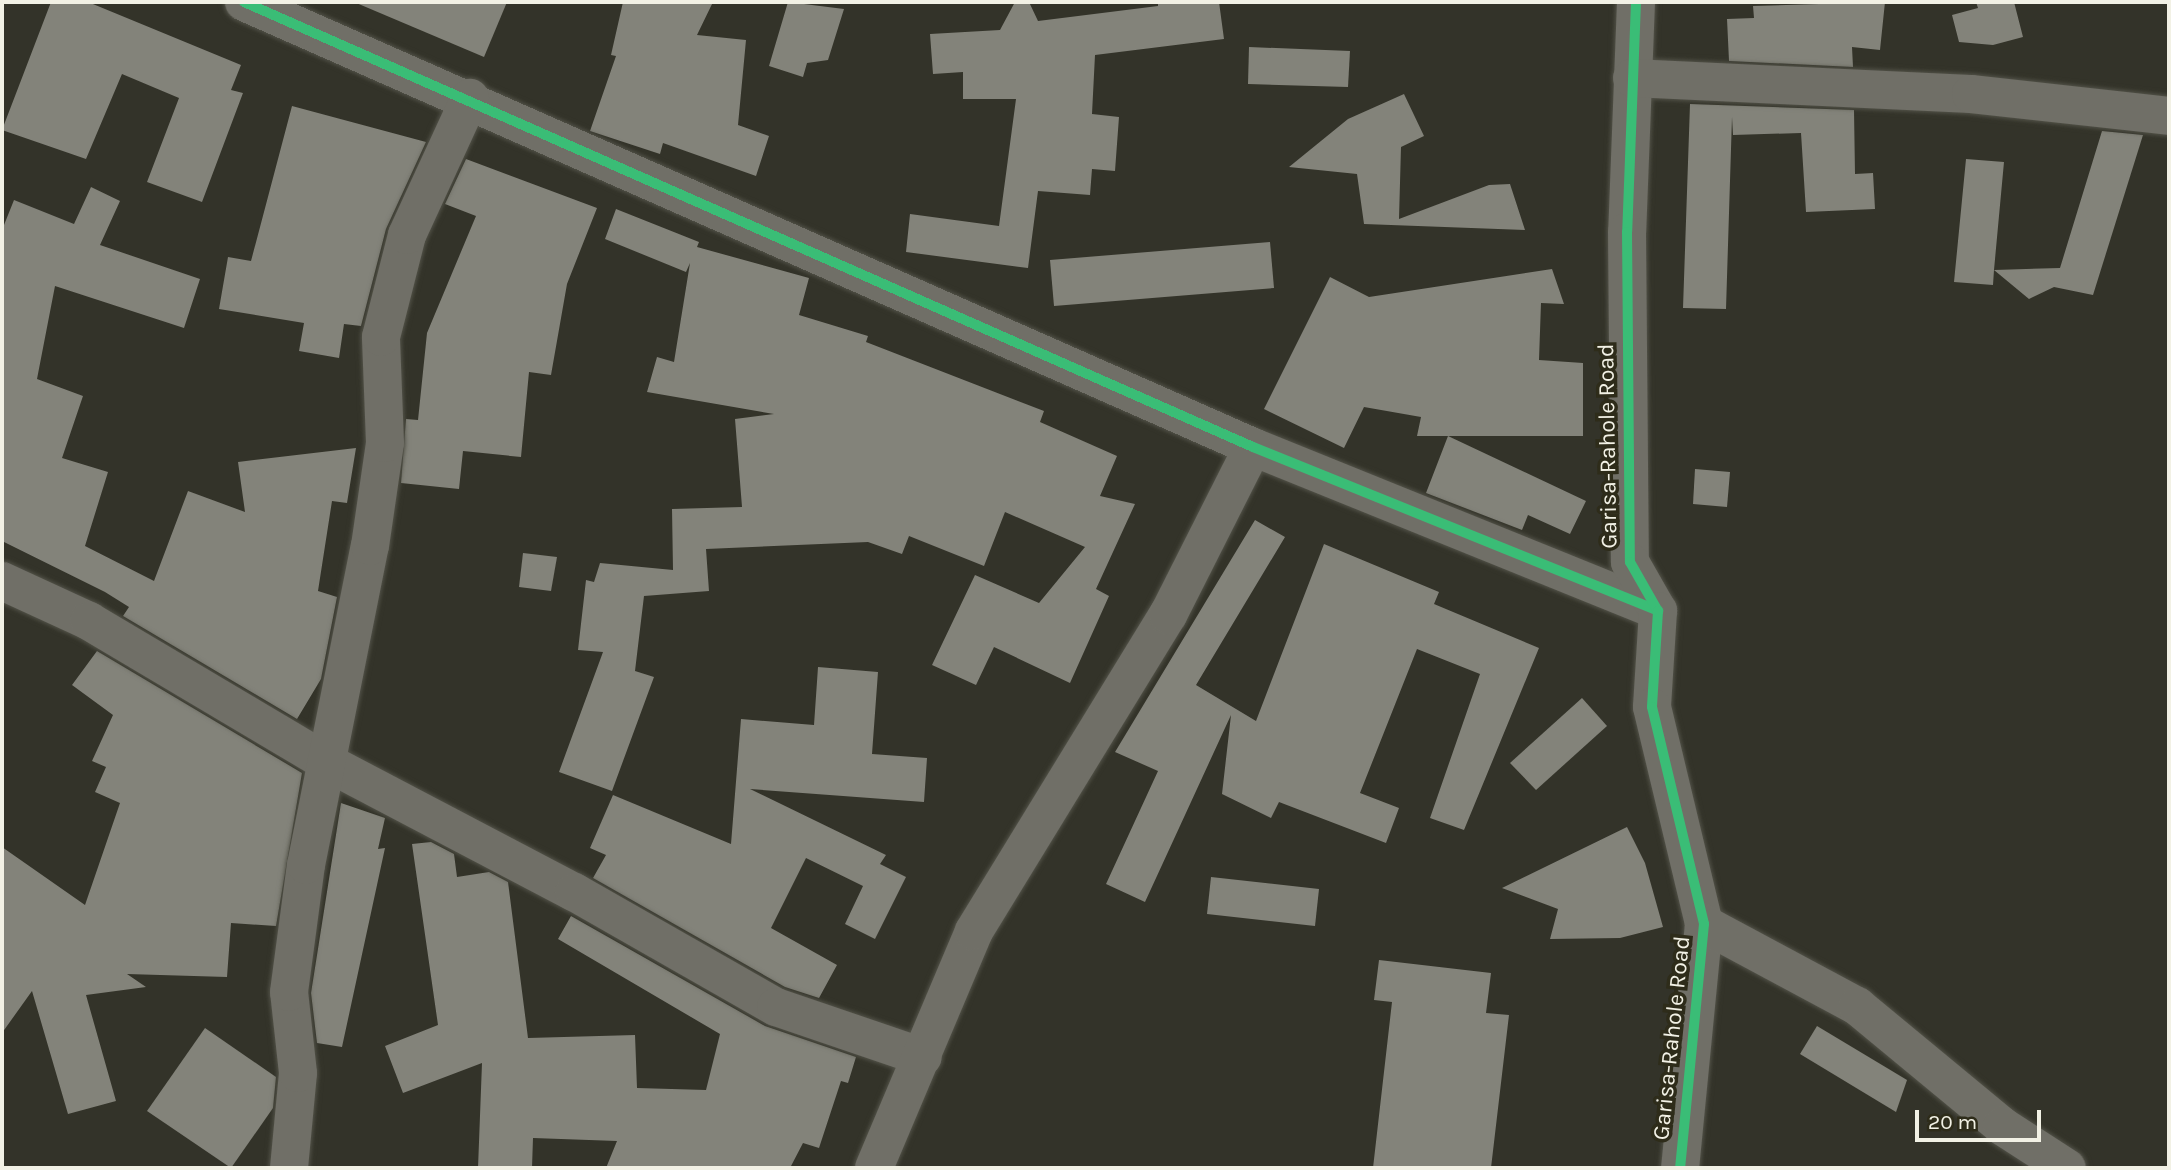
<!DOCTYPE html>
<style>
body{margin:0}
#map{position:relative;width:2171px;height:1170px;overflow:hidden;background:#333329;font-family:Karla,sans-serif}
div>[style]{position:absolute}
[style*='--x']{left:calc(var(--x)*1px);top:calc(var(--y)*1px);width:calc(var(--w)*1px);rotate:calc(var(--a)*1deg)}
.building>*{inset:0;background:#83837a}
.roads{filter:drop-shadow(0 0 2px #525248) drop-shadow(0 0 2px #525248)}
.street>*{height:38px;margin:-19px;padding:0 19px;transform-origin:19px;border-radius:19px;background:#706f67}
.cycleway>*{height:10px;margin:-5px;padding:0 5px;transform-origin:5px;border-radius:5px;background:#3abd76}
span{translate:-50% -50%;white-space:nowrap;text-align:center;line-height:1.15;-webkit-text-stroke:7px #2e2c1a;paint-order:stroke}
.street-label{font-size:23px;color:#f2f1e5}
.frame{position:absolute;inset:0;border:4px solid #f2f1e5;pointer-events:none}
.scale{position:absolute;left:1915px;top:1110px;width:126px;height:32px;box-sizing:border-box;border:4px solid #f2f1e5;border-top:0;padding-left:9px;font-size:21px;line-height:24px;white-space:nowrap;color:#f2f1e5;-webkit-text-stroke:5px #2e2c1a;paint-order:stroke}
</style>
<div id="map">
<div class="building">
<i style="clip-path:polygon(51px 2px,88px 2px,241px 65px,231px 90px,243px 93px,202px 202px,147px 182px,179px 98px,122px 74px,86px 159px,2px 130px)"></i>
<i style="clip-path:polygon(354px 2px,507px 2px,484px 57px)"></i>
<i style="clip-path:polygon(623px 2px,713px 2px,697px 35px,746px 40px,738px 125px,769px 136px,756px 176px,663px 143px,660px 154px,590px 131px,616px 56px,611px 55px)"></i>
<i style="clip-path:polygon(788px 2px,844px 9px,828px 60px,807px 63px,803px 77px,769px 66px)"></i>
<i style="clip-path:polygon(1015px 2px,1029px 2px,1038px 21px,1158px 6px,1158px 2px,1219px 2px,1224px 39px,1095px 55px,1092px 114px,1119px 117px,1115px 171px,1092px 169px,1090px 195px,1038px 191px,1028px 268px,906px 252px,910px 214px,999px 226px,1016px 99px,963px 99px,963px 72px,933px 74px,930px 34px,1000px 30px)"></i>
<i style="clip-path:polygon(1885px 2px,1880px 50px,1852px 47px,1853px 67px,1729px 61px,1727px 19px,1754px 18px,1753px 6px)"></i>
<i style="clip-path:polygon(1976px 2px,2014px 2px,2023px 37px,1993px 45px,1959px 42px,1952px 15px,1978px 8px)"></i>
<i style="clip-path:polygon(1249px 47px,1350px 51px,1348px 87px,1248px 84px)"></i>
<i style="clip-path:polygon(1404px 94px,1424px 136px,1401px 147px,1399px 219px,1489px 185px,1510px 184px,1525px 230px,1364px 224px,1357px 174px,1289px 167px,1348px 119px)"></i>
<i style="clip-path:polygon(1690px 104px,1854px 110px,1855px 174px,1873px 173px,1875px 209px,1806px 212px,1801px 133px,1733px 135px,1732px 117px,1726px 309px,1683px 308px)"></i>
<i style="clip-path:polygon(292px 106px,426px 142px,386px 229px,361px 326px,344px 324px,339px 358px,299px 351px,304px 323px,219px 309px,228px 257px,251px 261px)"></i>
<i style="clip-path:polygon(2102px 131px,2143px 135px,2093px 295px,2054px 287px,2029px 299px,1994px 270px,1993px 285px,1954px 282px,1966px 159px,2004px 162px,1994px 270px,2060px 268px)"></i>
<i style="clip-path:polygon(466px 159px,597px 208px,567px 284px,551px 375px,529px 372px,521px 457px,463px 451px,459px 489px,401px 483px,406px 419px,418px 420px,427px 333px,476px 216px,445px 204px)"></i>
<i style="clip-path:polygon(91px 187px,120px 201px,100px 245px,200px 279px,184px 328px,55px 286px,37px 379px,83px 396px,62px 458px,108px 472px,85px 546px,154px 581px,188px 491px,245px 512px,238px 462px,356px 448px,347px 503px,332px 501px,318px 591px,337px 597px,321px 679px,297px 719px,123px 616px,129px 607px,105px 592px,2px 541px,2px 230px,14px 200px,74px 224px)"></i>
<i style="clip-path:polygon(616px 209px,699px 242px,697px 247px,809px 278px,799px 315px,868px 336px,866px 342px,1044px 411px,1040px 422px,1117px 456px,1100px 496px,1135px 504px,1096px 589px,1109px 596px,1070px 683px,994px 647px,976px 685px,932px 665px,975px 575px,1039px 603px,1085px 547px,1005px 512px,984px 566px,909px 536px,902px 554px,868px 542px,706px 549px,709px 591px,644px 596px,635px 671px,654px 677px,612px 791px,559px 772px,603px 652px,578px 650px,586px 580px,594px 582px,600px 563px,673px 570px,672px 509px,742px 507px,735px 419px,774px 414px,647px 392px,657px 357px,674px 362px,690px 263px,686px 272px,605px 239px)"></i>
<i style="clip-path:polygon(1270px 242px,1274px 288px,1054px 306px,1050px 260px)"></i>
<i style="clip-path:polygon(1552px 269px,1564px 304px,1541px 303px,1539px 360px,1583px 363px,1583px 436px,1448px 436px,1586px 501px,1570px 534px,1528px 515px,1522px 530px,1426px 493px,1448px 436px,1417px 436px,1421px 417px,1364px 407px,1344px 448px,1264px 409px,1330px 277px,1369px 297px)"></i>
<i style="clip-path:polygon(1695px 469px,1730px 472px,1727px 507px,1693px 504px)"></i>
<i style="clip-path:polygon(1255px 520px,1285px 537px,1196px 685px,1256px 721px,1324px 544px,1439px 592px,1434px 604px,1539px 648px,1464px 830px,1430px 818px,1480px 674px,1417px 649px,1360px 793px,1399px 808px,1386px 843px,1279px 802px,1271px 818px,1222px 794px,1231px 715px,1145px 902px,1106px 884px,1158px 771px,1115px 752px)"></i>
<i style="clip-path:polygon(523px 553px,557px 557px,551px 591px,519px 587px)"></i>
<i style="clip-path:polygon(97px 651px,302px 773px,276px 926px,231px 923px,227px 977px,127px 974px,146px 987px,86px 995px,116px 1101px,68px 1114px,32px 991px,2px 1033px,2px 847px,85px 905px,120px 803px,95px 792px,106px 767px,92px 761px,113px 715px,72px 685px)"></i>
<i style="clip-path:polygon(818px 667px,878px 672px,872px 754px,927px 758px,924px 802px,750px 789px,886px 855px,880px 864px,906px 877px,875px 939px,845px 924px,863px 886px,806px 858px,771px 928px,837px 965px,819px 998px,785px 987px,593px 878px,606px 855px,590px 848px,613px 795px,731px 844px,741px 719px,814px 725px)"></i>
<i style="clip-path:polygon(1582px 698px,1607px 726px,1536px 790px,1510px 763px)"></i>
<i style="clip-path:polygon(341px 803px,385px 818px,378px 849px,385px 848px,342px 1047px,317px 1043px,311px 993px)"></i>
<i style="clip-path:polygon(1627px 827px,1645px 863px,1663px 927px,1620px 938px,1550px 939px,1558px 909px,1502px 888px)"></i>
<i style="clip-path:polygon(431px 842px,454px 854px,457px 877px,489px 872px,508px 882px,528px 1038px,635px 1035px,637px 1088px,706px 1090px,720px 1034px,558px 939px,571px 916px,765px 1026px,856px 1057px,848px 1083px,841px 1081px,819px 1148px,803px 1143px,790px 1168px,606px 1168px,617px 1141px,533px 1138px,532px 1168px,478px 1168px,482px 1063px,403px 1093px,385px 1046px,438px 1025px,412px 844px)"></i>
<i style="clip-path:polygon(1211px 877px,1319px 889px,1315px 926px,1207px 914px)"></i>
<i style="clip-path:polygon(1379px 960px,1491px 973px,1486px 1013px,1509px 1015px,1491px 1168px,1373px 1168px,1392px 1002px,1374px 1000px)"></i>
<i style="clip-path:polygon(1817px 1026px,1907px 1080px,1896px 1112px,1800px 1054px)"></i>
<i style="clip-path:polygon(205px 1028px,276px 1077px,273px 1108px,231px 1168px,147px 1111px)"></i>
</div>
<div class="roads">
<div class="street">
<i style="--x:244;--y:2;--w:1103;--a:23.8"></i>
<i style="--x:1253;--y:447;--w:437;--a:22"></i>
<i style="--x:1636;--y:2;--w:230;--a:92.2"></i>
<i style="--x:1627;--y:232;--w:330;--a:89.5"></i>
<i style="--x:1630;--y:562;--w:56;--a:60.3"></i>
<i style="--x:1658;--y:611;--w:96;--a:93.6"></i>
<i style="--x:1652;--y:707;--w:223;--a:76.5"></i>
<i style="--x:1704;--y:924;--w:245;--a:95.6"></i>
<i style="--x:1632;--y:78;--w:339;--a:2.7"></i>
<i style="--x:1971;--y:94;--w:199;--a:6.3"></i>
<i style="--x:2;--y:581;--w:96;--a:24.7"></i>
<i style="--x:89;--y:621;--w:278;--a:30.7"></i>
<i style="--x:328;--y:763;--w:278;--a:27.7"></i>
<i style="--x:574;--y:892;--w:232;--a:29.7"></i>
<i style="--x:776;--y:1007;--w:155;--a:18.8"></i>
<i style="--x:1704;--y:924;--w:174;--a:28.2"></i>
<i style="--x:1857;--y:1006;--w:188;--a:39.6"></i>
<i style="--x:2002;--y:1126;--w:77;--a:32.9"></i>
<i style="--x:289;--y:1168;--w:95;--a:-84.6"></i>
<i style="--x:298;--y:1073;--w:81;--a:-96.3"></i>
<i style="--x:289;--y:992;--w:128;--a:-82.4"></i>
<i style="--x:306;--y:865;--w:325;--a:-78.7"></i>
<i style="--x:370;--y:546;--w:104;--a:-81.7"></i>
<i style="--x:385;--y:443;--w:106;--a:-92.2"></i>
<i style="--x:381;--y:337;--w:105;--a:-75.7"></i>
<i style="--x:407;--y:235;--w:151;--a:-65.3"></i>
<i style="--x:874;--y:1168;--w:257;--a:-67.1"></i>
<i style="--x:974;--y:931;--w:371;--a:-58.5"></i>
<i style="--x:1168;--y:615;--w:188;--a:-63.2"></i>
</div>
</div>
<div class="cycleway">
<i style="--x:244;--y:2;--w:1103;--a:23.8"></i>
<i style="--x:1253;--y:447;--w:437;--a:22"></i>
<i style="--x:1636;--y:2;--w:230;--a:92.2"></i>
<i style="--x:1627;--y:232;--w:330;--a:89.5"></i>
<i style="--x:1630;--y:562;--w:56;--a:60.3"></i>
<i style="--x:1658;--y:611;--w:96;--a:93.6"></i>
<i style="--x:1652;--y:707;--w:223;--a:76.5"></i>
<i style="--x:1704;--y:924;--w:245;--a:95.6"></i>
</div>
<div class="street-label">
<span style="left:1608px;top:446px;rotate:-91deg">Garisa-Rahole Road</span>
<span style="left:1672px;top:1038px;rotate:-84deg">Garisa-Rahole Road</span>
</div>
<div class="frame"></div>
<div class="scale">20 m</div>
</div>
